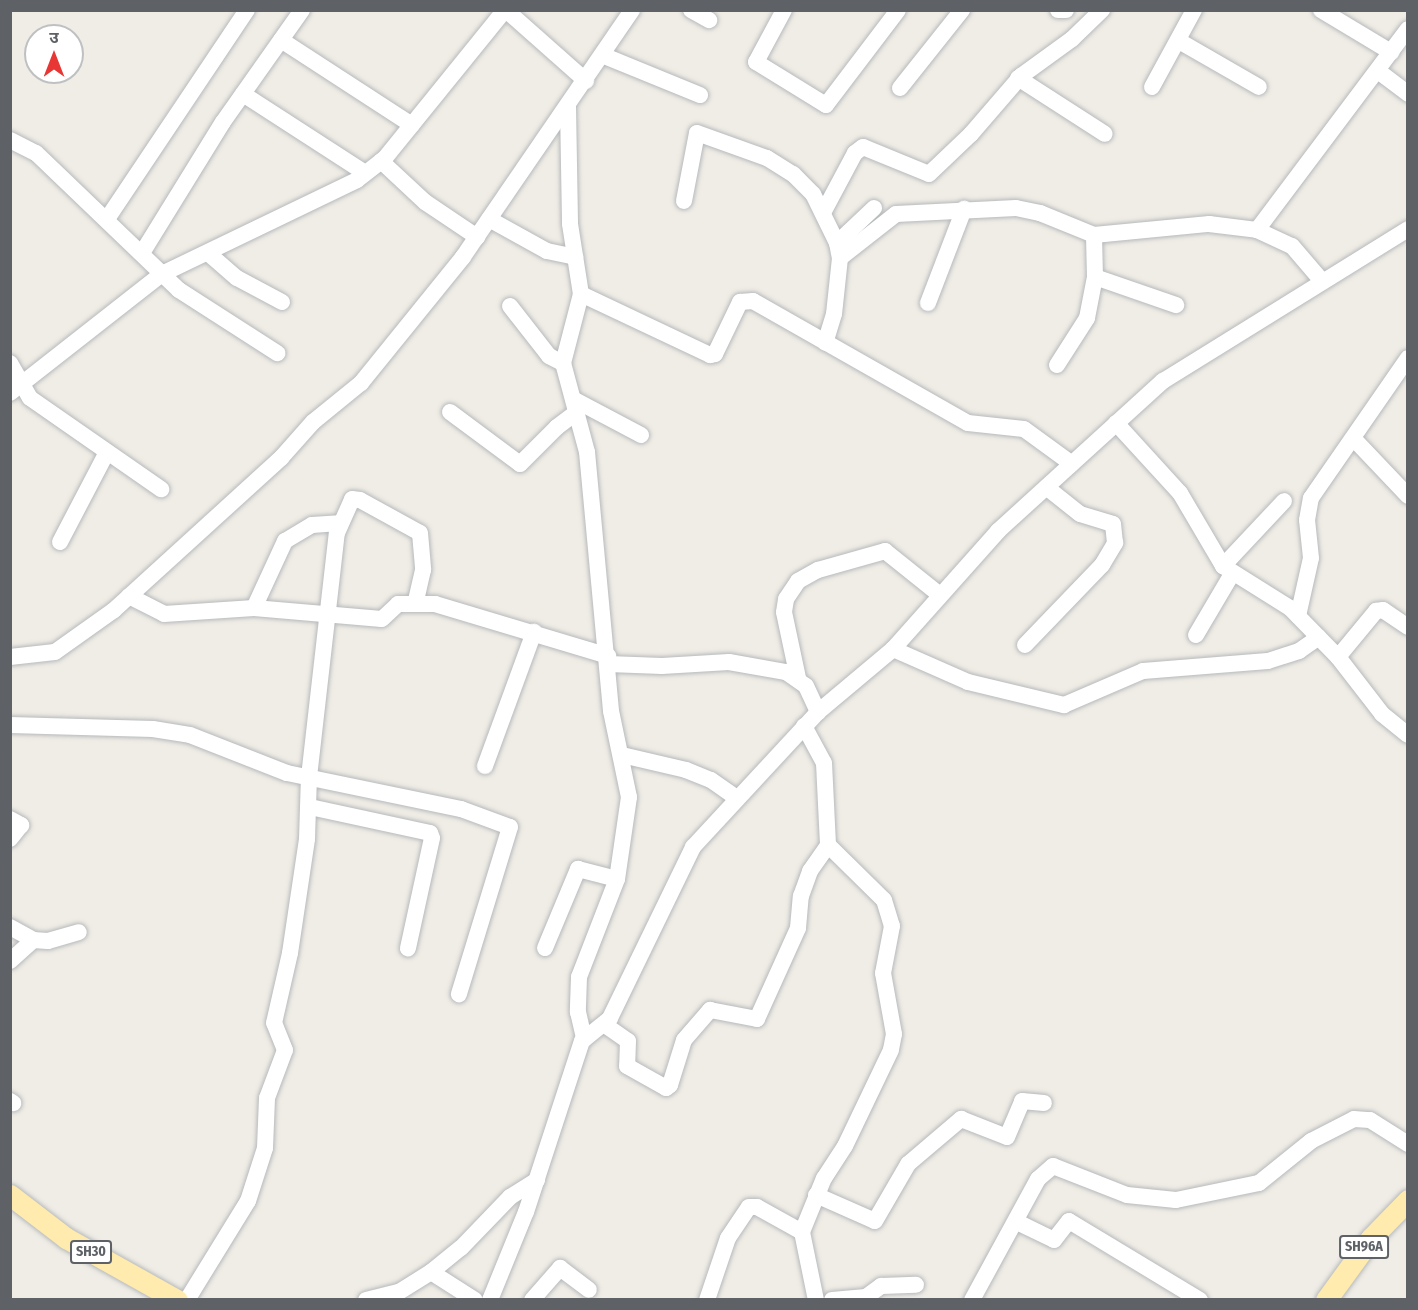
<!DOCTYPE html>
<meta charset="utf-8">
<style>
body{margin:0}
#map{position:relative;width:1418px;height:1310px;overflow:hidden;background:#f0ede6;font-family:"Fira Sans Condensed","Noto Sans Devanagari",sans-serif}
div>[style]{position:absolute}
[style*='--x']{left:calc(var(--x)*1px);top:calc(var(--y)*1px);width:calc(var(--w)*1px);rotate:calc(var(--a)*1deg)}
.roads{filter:drop-shadow(0 0 2px #b6b9bc) drop-shadow(0 0 2px #b6b9bc)}
.minor>*{height:16px;margin:-8px;padding:0 8px;transform-origin:8px;border-radius:8px;background:#fff}
.major>*{height:21px;margin:-10.5px;padding:0 10.5px;transform-origin:10.5px;border-radius:10.5px;background:#feebad}
span{translate:-50% -50%;white-space:nowrap;text-align:center;line-height:1.15;-webkit-text-stroke:5px #fff;paint-order:stroke}
.shield-label span{padding:2px 4px;background:#fff;border:2px solid;border-radius:4px;-webkit-text-stroke-width:0}
.shield-label{font-size:14px;color:#5e6266;font-weight:700}
.frame{position:absolute;inset:0;border:12px solid #5e6266;pointer-events:none}
.north{position:absolute;left:24px;top:24px;width:60px;height:60px;box-sizing:border-box;background:#fff;border:2px solid #bfc0c2;border-radius:50%;rotate:0deg;font-size:16px;font-weight:700;line-height:24px;text-align:center;color:#5e6266}
.north::after{content:'';display:block;margin:auto;width:21px;height:27px;background:#e73634;clip-path:polygon(50% 0,100% 100%,50% 72%,0 100%)}
</style>
<div id="map">
<div class="roads">
<div class="minor">
<i style="--x:506;--y:10;--w:107;--a:41.6"></i>
<i style="--x:691;--y:10;--w:21;--a:29"></i>
<i style="--x:784;--y:10;--w:59;--a:118.3"></i>
<i style="--x:756;--y:62;--w:82;--a:31.6"></i>
<i style="--x:826;--y:105;--w:119;--a:-52.8"></i>
<i style="--x:1058;--y:10;--w:8;--a:0"></i>
<i style="--x:1321;--y:10;--w:82;--a:31"></i>
<i style="--x:281;--y:40;--w:156;--a:33"></i>
<i style="--x:1179;--y:41;--w:92;--a:29.9"></i>
<i style="--x:602;--y:55;--w:106;--a:22.2"></i>
<i style="--x:1378;--y:71;--w:38;--a:37"></i>
<i style="--x:1018;--y:78;--w:103;--a:32.8"></i>
<i style="--x:1152;--y:87;--w:88;--a:-61.4"></i>
<i style="--x:900;--y:88;--w:100;--a:-51.5"></i>
<i style="--x:243;--y:94;--w:145;--a:32.9"></i>
<i style="--x:568;--y:107;--w:117;--a:89"></i>
<i style="--x:570;--y:224;--w:71;--a:81.1"></i>
<i style="--x:581;--y:294;--w:71;--a:104.6"></i>
<i style="--x:563;--y:363;--w:92;--a:74.9"></i>
<i style="--x:587;--y:452;--w:260;--a:84.7"></i>
<i style="--x:611;--y:711;--w:88;--a:78.2"></i>
<i style="--x:629;--y:797;--w:83;--a:98.3"></i>
<i style="--x:617;--y:879;--w:105;--a:111.2"></i>
<i style="--x:579;--y:977;--w:35;--a:92"></i>
<i style="--x:578;--y:1012;--w:28;--a:77"></i>
<i style="--x:10;--y:140;--w:29;--a:27"></i>
<i style="--x:36;--y:153;--w:198;--a:43.8"></i>
<i style="--x:179;--y:290;--w:117;--a:32.7"></i>
<i style="--x:381;--y:161;--w:60;--a:43"></i>
<i style="--x:425;--y:202;--w:63;--a:33.9"></i>
<i style="--x:684;--y:201;--w:69;--a:-79.2"></i>
<i style="--x:697;--y:133;--w:74;--a:19.7"></i>
<i style="--x:767;--y:158;--w:31;--a:32"></i>
<i style="--x:793;--y:174;--w:28;--a:45"></i>
<i style="--x:813;--y:194;--w:55;--a:63.9"></i>
<i style="--x:837;--y:243;--w:15;--a:79"></i>
<i style="--x:840;--y:258;--w:56;--a:96.1"></i>
<i style="--x:834;--y:314;--w:30;--a:107"></i>
<i style="--x:824;--y:211;--w:66;--a:-61.9"></i>
<i style="--x:855;--y:153;--w:10;--a:-37"></i>
<i style="--x:863;--y:147;--w:71;--a:22.2"></i>
<i style="--x:929;--y:174;--w:58;--a:-43.6"></i>
<i style="--x:971;--y:134;--w:77;--a:-49.2"></i>
<i style="--x:1021;--y:76;--w:63;--a:-36"></i>
<i style="--x:1072;--y:39;--w:42;--a:-44"></i>
<i style="--x:107;--y:219;--w:252;--a:-56.2"></i>
<i style="--x:489;--y:219;--w:66;--a:28.9"></i>
<i style="--x:547;--y:251;--w:29;--a:12"></i>
<i style="--x:1257;--y:230;--w:251;--a:-53.1"></i>
<i style="--x:837;--y:243;--w:51;--a:-43.4"></i>
<i style="--x:142;--y:253;--w:154;--a:-58.3"></i>
<i style="--x:223;--y:122;--w:137;--a:-54.8"></i>
<i style="--x:208;--y:253;--w:38;--a:41"></i>
<i style="--x:237;--y:278;--w:51;--a:28.1"></i>
<i style="--x:840;--y:258;--w:71;--a:-38.2"></i>
<i style="--x:896;--y:214;--w:120;--a:-2.9"></i>
<i style="--x:1016;--y:208;--w:25;--a:12"></i>
<i style="--x:1040;--y:213;--w:58;--a:22.2"></i>
<i style="--x:1094;--y:235;--w:116;--a:-5.5"></i>
<i style="--x:1209;--y:224;--w:48;--a:7.1"></i>
<i style="--x:1257;--y:230;--w:38;--a:25"></i>
<i style="--x:1292;--y:246;--w:46;--a:49.4"></i>
<i style="--x:1095;--y:277;--w:86;--a:19.1"></i>
<i style="--x:581;--y:294;--w:143;--a:25.3"></i>
<i style="--x:710;--y:355;--w:5;--a:-11"></i>
<i style="--x:715;--y:354;--w:58;--a:-64.3"></i>
<i style="--x:740;--y:302;--w:13;--a:-4"></i>
<i style="--x:753;--y:301;--w:247;--a:29.6"></i>
<i style="--x:968;--y:423;--w:56;--a:6.1"></i>
<i style="--x:1024;--y:429;--w:59;--a:36.1"></i>
<i style="--x:928;--y:303;--w:101;--a:-69"></i>
<i style="--x:510;--y:306;--w:63;--a:52"></i>
<i style="--x:549;--y:356;--w:16;--a:27"></i>
<i style="--x:10;--y:363;--w:40;--a:60.3"></i>
<i style="--x:30;--y:398;--w:160;--a:34.8"></i>
<i style="--x:1057;--y:365;--w:56;--a:-57.4"></i>
<i style="--x:1087;--y:318;--w:42;--a:-79"></i>
<i style="--x:1095;--y:277;--w:42;--a:-91.4"></i>
<i style="--x:10;--y:393;--w:193;--a:-38.1"></i>
<i style="--x:162;--y:274;--w:216;--a:-25.7"></i>
<i style="--x:357;--y:180;--w:36;--a:-38"></i>
<i style="--x:385;--y:158;--w:191;--a:-51"></i>
<i style="--x:573;--y:399;--w:77;--a:27.9"></i>
<i style="--x:450;--y:412;--w:87;--a:36.6"></i>
<i style="--x:520;--y:464;--w:52;--a:-45"></i>
<i style="--x:557;--y:427;--w:25;--a:-37"></i>
<i style="--x:1116;--y:423;--w:95;--a:47.6"></i>
<i style="--x:1180;--y:493;--w:85;--a:59.5"></i>
<i style="--x:1223;--y:566;--w:79;--a:32.1"></i>
<i style="--x:1290;--y:608;--w:69;--a:45.6"></i>
<i style="--x:1338;--y:657;--w:72;--a:52.3"></i>
<i style="--x:1382;--y:714;--w:33;--a:39"></i>
<i style="--x:1353;--y:438;--w:80;--a:46.5"></i>
<i style="--x:60;--y:542;--w:99;--a:-62.4"></i>
<i style="--x:1223;--y:566;--w:89;--a:-46.8"></i>
<i style="--x:129;--y:596;--w:39;--a:27"></i>
<i style="--x:164;--y:614;--w:90;--a:-3.8"></i>
<i style="--x:254;--y:608;--w:128;--a:4.9"></i>
<i style="--x:382;--y:619;--w:22;--a:-43"></i>
<i style="--x:398;--y:604;--w:37;--a:0"></i>
<i style="--x:435;--y:604;--w:181;--a:16.7"></i>
<i style="--x:254;--y:608;--w:74;--a:-65.2"></i>
<i style="--x:285;--y:541;--w:31;--a:-31"></i>
<i style="--x:312;--y:525;--w:27;--a:-4"></i>
<i style="--x:1298;--y:616;--w:59;--a:-77.4"></i>
<i style="--x:1311;--y:558;--w:38;--a:-96"></i>
<i style="--x:1307;--y:520;--w:22;--a:-80"></i>
<i style="--x:1311;--y:498;--w:170;--a:-55.3"></i>
<i style="--x:1196;--y:635;--w:71;--a:-59.5"></i>
<i style="--x:1025;--y:645;--w:111;--a:-46.1"></i>
<i style="--x:1102;--y:565;--w:26;--a:-59"></i>
<i style="--x:1115;--y:543;--w:19;--a:-96"></i>
<i style="--x:1113;--y:524;--w:34;--a:-163"></i>
<i style="--x:1080;--y:514;--w:43;--a:-141.5"></i>
<i style="--x:893;--y:649;--w:82;--a:23.7"></i>
<i style="--x:968;--y:682;--w:99;--a:13.5"></i>
<i style="--x:1064;--y:705;--w:86;--a:-23.3"></i>
<i style="--x:1143;--y:671;--w:125;--a:-4.6"></i>
<i style="--x:1268;--y:661;--w:33;--a:-18"></i>
<i style="--x:1299;--y:651;--w:24;--a:-35"></i>
<i style="--x:10;--y:657;--w:45;--a:-6.3"></i>
<i style="--x:55;--y:652;--w:72;--a:-35.4"></i>
<i style="--x:114;--y:610;--w:226;--a:-42.3"></i>
<i style="--x:281;--y:458;--w:48;--a:-48.4"></i>
<i style="--x:313;--y:422;--w:62;--a:-39.1"></i>
<i style="--x:361;--y:383;--w:162;--a:-51"></i>
<i style="--x:463;--y:257;--w:299;--a:-55.6"></i>
<i style="--x:1338;--y:657;--w:60;--a:-50.4"></i>
<i style="--x:1376;--y:611;--w:7;--a:-8"></i>
<i style="--x:1383;--y:610;--w:30;--a:34"></i>
<i style="--x:608;--y:664;--w:54;--a:2.1"></i>
<i style="--x:662;--y:666;--w:67;--a:-3.4"></i>
<i style="--x:729;--y:662;--w:58;--a:10"></i>
<i style="--x:786;--y:672;--w:24;--a:35"></i>
<i style="--x:806;--y:686;--w:29;--a:65"></i>
<i style="--x:798;--y:678;--w:67;--a:-102"></i>
<i style="--x:784;--y:612;--w:13;--a:-81"></i>
<i style="--x:786;--y:599;--w:22;--a:-56"></i>
<i style="--x:798;--y:581;--w:23;--a:-29"></i>
<i style="--x:818;--y:570;--w:70;--a:-15.8"></i>
<i style="--x:885;--y:551;--w:70;--a:38.7"></i>
<i style="--x:10;--y:725;--w:143;--a:1.6"></i>
<i style="--x:153;--y:729;--w:37;--a:9"></i>
<i style="--x:190;--y:735;--w:104;--a:21.4"></i>
<i style="--x:287;--y:773;--w:178;--a:11.7"></i>
<i style="--x:461;--y:809;--w:52;--a:20.2"></i>
<i style="--x:510;--y:827;--w:175;--a:107"></i>
<i style="--x:804;--y:726;--w:42;--a:61.6"></i>
<i style="--x:824;--y:763;--w:82;--a:87.2"></i>
<i style="--x:828;--y:845;--w:78;--a:44.5"></i>
<i style="--x:884;--y:900;--w:27;--a:73"></i>
<i style="--x:892;--y:926;--w:48;--a:100.8"></i>
<i style="--x:883;--y:973;--w:62;--a:79.8"></i>
<i style="--x:894;--y:1034;--w:16;--a:101"></i>
<i style="--x:891;--y:1050;--w:106;--a:115.6"></i>
<i style="--x:845;--y:1146;--w:38;--a:123"></i>
<i style="--x:824;--y:1178;--w:58;--a:112.2"></i>
<i style="--x:802;--y:1232;--w:69;--a:78.4"></i>
<i style="--x:622;--y:755;--w:66;--a:13.2"></i>
<i style="--x:686;--y:770;--w:27;--a:22"></i>
<i style="--x:711;--y:780;--w:32;--a:35"></i>
<i style="--x:485;--y:766;--w:143;--a:-69.9"></i>
<i style="--x:310;--y:807;--w:123;--a:12.2"></i>
<i style="--x:430;--y:833;--w:5;--a:68"></i>
<i style="--x:432;--y:838;--w:113;--a:102.3"></i>
<i style="--x:10;--y:819;--w:13;--a:29"></i>
<i style="--x:21;--y:825;--w:18;--a:128"></i>
<i style="--x:10;--y:927;--w:26;--a:29"></i>
<i style="--x:33;--y:940;--w:15;--a:4"></i>
<i style="--x:48;--y:941;--w:32;--a:-16"></i>
<i style="--x:545;--y:948;--w:86;--a:-67.3"></i>
<i style="--x:578;--y:869;--w:40;--a:14.4"></i>
<i style="--x:10;--y:961;--w:31;--a:-42"></i>
<i style="--x:605;--y:1025;--w:28;--a:35"></i>
<i style="--x:628;--y:1041;--w:25;--a:92"></i>
<i style="--x:627;--y:1066;--w:45;--a:29.4"></i>
<i style="--x:666;--y:1088;--w:5;--a:-37"></i>
<i style="--x:670;--y:1085;--w:47;--a:-72.7"></i>
<i style="--x:684;--y:1040;--w:40;--a:-49"></i>
<i style="--x:710;--y:1010;--w:48;--a:10.8"></i>
<i style="--x:757;--y:1019;--w:100;--a:-65.7"></i>
<i style="--x:798;--y:928;--w:32;--a:-85"></i>
<i style="--x:801;--y:896;--w:27;--a:-70"></i>
<i style="--x:810;--y:871;--w:32;--a:-55"></i>
<i style="--x:10;--y:1101;--w:4;--a:34"></i>
<i style="--x:816;--y:1195;--w:64;--a:23.8"></i>
<i style="--x:875;--y:1221;--w:66;--a:-59.9"></i>
<i style="--x:908;--y:1164;--w:70;--a:-40.3"></i>
<i style="--x:961;--y:1119;--w:49;--a:21.4"></i>
<i style="--x:1007;--y:1137;--w:39;--a:-67"></i>
<i style="--x:1022;--y:1101;--w:22;--a:5"></i>
<i style="--x:1017;--y:1222;--w:41;--a:25.9"></i>
<i style="--x:1054;--y:1240;--w:24;--a:-52"></i>
<i style="--x:1069;--y:1221;--w:153;--a:31.1"></i>
<i style="--x:431;--y:1272;--w:52;--a:32.5"></i>
<i style="--x:187;--y:1300;--w:116;--a:-58.4"></i>
<i style="--x:248;--y:1201;--w:56;--a:-72.2"></i>
<i style="--x:265;--y:1148;--w:50;--a:-87.7"></i>
<i style="--x:267;--y:1098;--w:51;--a:-69.4"></i>
<i style="--x:285;--y:1050;--w:29;--a:-112"></i>
<i style="--x:274;--y:1023;--w:72;--a:-77.1"></i>
<i style="--x:290;--y:953;--w:115;--a:-81.5"></i>
<i style="--x:307;--y:839;--w:62;--a:-88.2"></i>
<i style="--x:309;--y:777;--w:246;--a:-83.5"></i>
<i style="--x:337;--y:533;--w:37;--a:-66"></i>
<i style="--x:352;--y:499;--w:8;--a:7"></i>
<i style="--x:360;--y:500;--w:68;--a:28.8"></i>
<i style="--x:420;--y:533;--w:37;--a:85"></i>
<i style="--x:423;--y:570;--w:35;--a:103"></i>
<i style="--x:366;--y:1300;--w:34;--a:-14"></i>
<i style="--x:399;--y:1292;--w:38;--a:-32"></i>
<i style="--x:431;--y:1272;--w:38;--a:-39"></i>
<i style="--x:461;--y:1248;--w:71;--a:-46.1"></i>
<i style="--x:510;--y:1197;--w:32;--a:-32"></i>
<i style="--x:490;--y:1300;--w:95;--a:-67.8"></i>
<i style="--x:526;--y:1212;--w:180;--a:-71.9"></i>
<i style="--x:582;--y:1041;--w:36;--a:-39"></i>
<i style="--x:610;--y:1018;--w:190;--a:-64.1"></i>
<i style="--x:693;--y:847;--w:184;--a:-47.2"></i>
<i style="--x:818;--y:712;--w:98;--a:-40"></i>
<i style="--x:893;--y:649;--w:158;--a:-48.3"></i>
<i style="--x:998;--y:531;--w:223;--a:-42.3"></i>
<i style="--x:1163;--y:381;--w:288;--a:-31.8"></i>
<i style="--x:532;--y:1300;--w:43;--a:-48.8"></i>
<i style="--x:560;--y:1268;--w:36;--a:37"></i>
<i style="--x:707;--y:1300;--w:65;--a:-71.3"></i>
<i style="--x:728;--y:1238;--w:37;--a:-56"></i>
<i style="--x:749;--y:1207;--w:8;--a:0"></i>
<i style="--x:757;--y:1207;--w:51;--a:29.1"></i>
<i style="--x:832;--y:1300;--w:34;--a:-5"></i>
<i style="--x:866;--y:1297;--w:19;--a:-36"></i>
<i style="--x:881;--y:1286;--w:35;--a:-2"></i>
<i style="--x:972;--y:1300;--w:138;--a:-61.4"></i>
<i style="--x:1038;--y:1179;--w:20;--a:-41"></i>
<i style="--x:1053;--y:1166;--w:79;--a:21.4"></i>
<i style="--x:1127;--y:1195;--w:49;--a:5.8"></i>
<i style="--x:1176;--y:1200;--w:85;--a:-11.6"></i>
<i style="--x:1259;--y:1183;--w:67;--a:-38.9"></i>
<i style="--x:1311;--y:1141;--w:48;--a:-27.1"></i>
<i style="--x:1354;--y:1119;--w:16;--a:4"></i>
<i style="--x:1370;--y:1120;--w:45;--a:32.3"></i>
</div>
<div class="major">
<i style="--x:10;--y:1195;--w:71;--a:37.5"></i>
<i style="--x:66;--y:1238;--w:127;--a:29.2"></i>
<i style="--x:1326;--y:1300;--w:77;--a:-54"></i>
<i style="--x:1371;--y:1238;--w:53;--a:-45.8"></i>
</div>
</div>
<div class="shield-label">
<span style="left:1364px;top:1247px">SH96A</span>
<span style="left:91px;top:1252px">SH30</span>
</div>
<div class="frame"></div>
<div class="north">उ</div>
</div>
